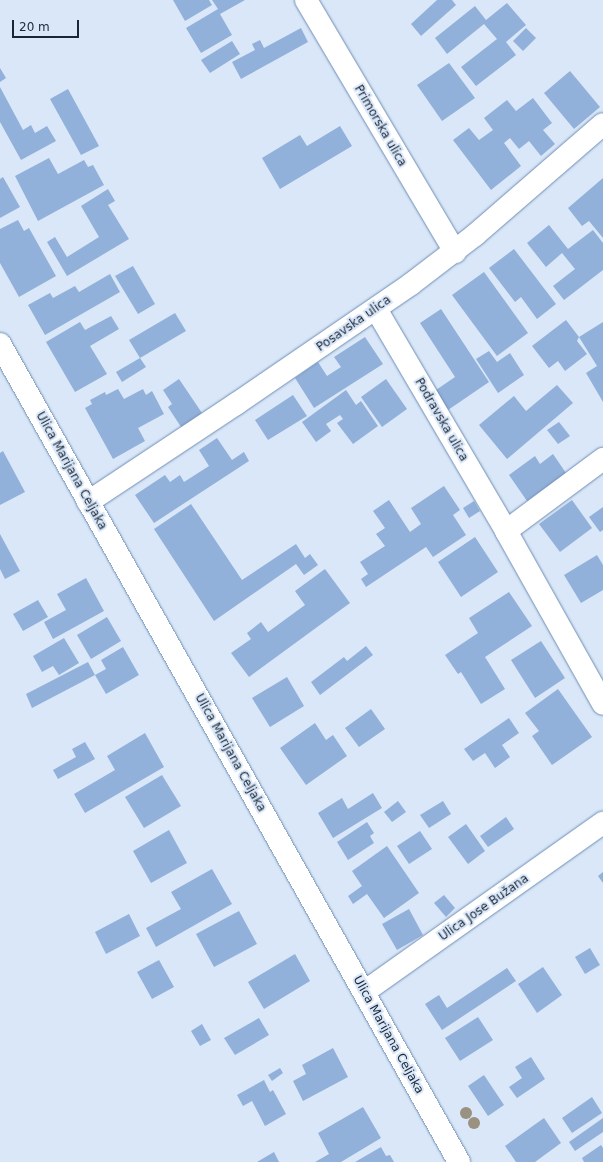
<!DOCTYPE html>
<meta charset="utf-8">
<style>
body{margin:0}
#map{position:relative;width:603px;height:1162px;overflow:hidden;background:#d9e7f8;font-family:"DejaVu Sans",sans-serif}
div>[style]{position:absolute}
[style*='--x']{left:calc(var(--x)*1px);top:calc(var(--y)*1px);width:calc(var(--w)*1px);rotate:calc(var(--a)*1deg)}
.building>*{inset:0;background:#91b1da}
.roads{filter:drop-shadow(0 0 1px #6e8db5) drop-shadow(0 0 1px #6e8db5)}
.minor>*{height:22px;margin:-11px;padding:0 11px;transform-origin:11px;border-radius:11px;background:#fff}
.major>*{height:22px;margin:-11px;padding:0 11px;transform-origin:11px;border-radius:11px;background:#fff}
.trees>*{width:12px;height:12px;margin:-6px;border-radius:50%;background:#9a9180}
span{translate:-50% -50%;white-space:nowrap;text-align:center;line-height:1.15;-webkit-text-stroke:4px #d9e7f8;paint-order:stroke}
.street-label{font-size:12px;color:#192636}
.scale{position:absolute;left:12px;top:20px;width:67px;height:18px;box-sizing:border-box;border:2px solid #192636;border-top:0;padding-left:5px;font-size:12px;line-height:14px;white-space:nowrap;color:#192636;-webkit-text-stroke:3px #d9e7f8;paint-order:stroke}
</style>
<div id="map">
<div class="building">
<i style="clip-path:polygon(173px 0,209px 0,212px 5px,185px 21px)"></i>
<i style="clip-path:polygon(212px 0,245px 0,220px 14px,232px 35px,201px 53px,186px 28px,218px 9px)"></i>
<i style="clip-path:polygon(437px 0,452px 0,456px 5px,421px 36px,411px 24px)"></i>
<i style="clip-path:polygon(507px 3px,526px 25px,506px 42px,516px 55px,476px 86px,461px 67px,497px 39px,484px 24px,447px 54px,435px 38px,475px 6px,486px 20px)"></i>
<i style="clip-path:polygon(301px 28px,308px 42px,241px 79px,232px 62px,255px 50px,252px 44px,260px 40px,264px 48px)"></i>
<i style="clip-path:polygon(526px 28px,536px 38px,523px 51px,513px 41px)"></i>
<i style="clip-path:polygon(232px 41px,240px 54px,210px 73px,201px 60px)"></i>
<i style="clip-path:polygon(449px 63px,475px 98px,442px 121px,417px 85px)"></i>
<i style="clip-path:polygon(0 68px,6px 78px,0 82px)"></i>
<i style="clip-path:polygon(570px 71px,600px 107px,574px 129px,544px 93px)"></i>
<i style="clip-path:polygon(0 87px,23px 130px,31px 125px,35px 133px,47px 126px,56px 141px,21px 160px,0 122px)"></i>
<i style="clip-path:polygon(68px 89px,99px 146px,81px 155px,50px 99px)"></i>
<i style="clip-path:polygon(533px 98px,552px 123px,543px 130px,555px 144px,541px 156px,529px 141px,519px 149px,510px 138px,504px 143px,521px 166px,491px 190px,453px 140px,469px 128px,479px 140px,493px 130px,484px 118px,507px 100px,516px 111px)"></i>
<i style="clip-path:polygon(340px 126px,352px 146px,280px 189px,262px 158px,300px 135px,307px 146px)"></i>
<i style="clip-path:polygon(49px 158px,58px 174px,84px 160px,88px 167px,93px 165px,104px 185px,38px 221px,15px 176px)"></i>
<i style="clip-path:polygon(3px 177px,20px 207px,0 218px,0 179px)"></i>
<i style="clip-path:polygon(603px 178px,603px 238px,589px 221px,582px 226px,568px 208px)"></i>
<i style="clip-path:polygon(108px 189px,115px 201px,108px 205px,129px 239px,67px 276px,47px 242px,55px 237px,67px 257px,99px 237px,81px 206px)"></i>
<i style="clip-path:polygon(18px 220px,24px 231px,29px 228px,56px 276px,19px 297px,0 263px,0 229px)"></i>
<i style="clip-path:polygon(549px 225px,568px 249px,593px 230px,603px 243px,603px 270px,564px 300px,553px 286px,575px 269px,562px 253px,546px 267px,527px 243px)"></i>
<i style="clip-path:polygon(514px 249px,556px 304px,537px 319px,521px 297px,515px 302px,489px 268px)"></i>
<i style="clip-path:polygon(133px 266px,155px 304px,138px 314px,115px 276px)"></i>
<i style="clip-path:polygon(484px 272px,528px 333px,497px 356px,452px 295px)"></i>
<i style="clip-path:polygon(110px 274px,120px 292px,45px 335px,28px 305px,50px 293px,53px 298px,75px 286px,79px 292px)"></i>
<i style="clip-path:polygon(441px 309px,489px 382px,448px 410px,436px 390px,455px 377px,420px 323px)"></i>
<i style="clip-path:polygon(175px 313px,186px 331px,140px 358px,129px 340px)"></i>
<i style="clip-path:polygon(111px 316px,119px 329px,90px 346px,107px 374px,75px 392px,46px 342px,80px 322px,85px 330px)"></i>
<i style="clip-path:polygon(566px 320px,579px 337px,577px 341px,587px 354px,565px 371px,558px 361px,549px 368px,532px 346px)"></i>
<i style="clip-path:polygon(603px 322px,603px 402px,586px 373px,597px 366px,579px 337px)"></i>
<i style="clip-path:polygon(365px 337px,383px 364px,314px 408px,295px 378px,318px 362px,327px 376px,341px 367px,334px 357px)"></i>
<i style="clip-path:polygon(489px 351px,497px 362px,510px 353px,524px 375px,498px 393px,476px 359px)"></i>
<i style="clip-path:polygon(140px 358px,146px 367px,122px 382px,116px 372px)"></i>
<i style="clip-path:polygon(179px 379px,202px 413px,181px 427px,168px 407px,172px 404px,163px 390px)"></i>
<i style="clip-path:polygon(386px 379px,407px 409px,382px 427px,361px 397px)"></i>
<i style="clip-path:polygon(557px 385px,573px 403px,507px 459px,479px 425px,514px 396px,526px 411px)"></i>
<i style="clip-path:polygon(118px 389px,124px 399px,143px 389px,146px 395px,152px 391px,164px 414px,138px 428px,145px 441px,113px 459px,85px 408px,92px 404px,90px 400px,105px 392px,106px 395px)"></i>
<i style="clip-path:polygon(346px 390px,356px 405px,361px 401px,378px 426px,353px 444px,337px 423px,343px 419px,340px 415px,326px 424px,331px 431px,316px 442px,302px 422px)"></i>
<i style="clip-path:polygon(293px 395px,307px 416px,268px 440px,255px 420px)"></i>
<i style="clip-path:polygon(559px 422px,570px 436px,558px 444px,547px 430px)"></i>
<i style="clip-path:polygon(217px 438px,232px 460px,244px 452px,249px 461px,154px 523px,135px 495px,165px 475px,170px 482px,180px 475px,184px 482px,209px 466px,199px 450px)"></i>
<i style="clip-path:polygon(3px 451px,25px 492px,0 505px,0 453px)"></i>
<i style="clip-path:polygon(553px 454px,566px 473px,527px 501px,509px 475px,535px 456px,540px 464px)"></i>
<i style="clip-path:polygon(444px 486px,460px 510px,453px 515px,466px 535px,433px 557px,426px 547px,366px 587px,361px 579px,368px 574px,360px 562px,385px 546px,376px 534px,385px 528px,373px 511px,389px 500px,410px 532px,421px 524px,411px 508px)"></i>
<i style="clip-path:polygon(572px 500px,592px 528px,560px 552px,539px 524px)"></i>
<i style="clip-path:polygon(474px 501px,480px 511px,469px 518px,463px 508px)"></i>
<i style="clip-path:polygon(191px 504px,242px 580px,296px 544px,305px 558px,310px 554px,318px 565px,304px 575px,296px 564px,214px 621px,154px 529px)"></i>
<i style="clip-path:polygon(603px 507px,603px 530px,600px 532px,589px 517px)"></i>
<i style="clip-path:polygon(0 534px,20px 571px,5px 579px,0 569px)"></i>
<i style="clip-path:polygon(475px 537px,498px 572px,461px 597px,438px 562px)"></i>
<i style="clip-path:polygon(597px 555px,603px 565px,603px 590px,581px 603px,564px 575px)"></i>
<i style="clip-path:polygon(325px 569px,350px 603px,249px 677px,231px 653px,251px 639px,247px 633px,261px 622px,268px 632px,305px 605px,295px 591px)"></i>
<i style="clip-path:polygon(86px 578px,104px 611px,53px 639px,44px 622px,66px 610px,57px 594px)"></i>
<i style="clip-path:polygon(509px 592px,532px 626px,485px 657px,505px 689px,481px 704px,461px 672px,458px 674px,445px 655px,478px 633px,469px 618px)"></i>
<i style="clip-path:polygon(38px 600px,48px 617px,23px 631px,13px 614px)"></i>
<i style="clip-path:polygon(107px 617px,121px 641px,91px 659px,77px 635px)"></i>
<i style="clip-path:polygon(64px 638px,79px 663px,59px 675px,53px 666px,42px 672px,33px 656px)"></i>
<i style="clip-path:polygon(541px 641px,565px 678px,535px 698px,511px 660px)"></i>
<i style="clip-path:polygon(366px 646px,373px 655px,320px 695px,311px 682px,344px 657px,347px 661px)"></i>
<i style="clip-path:polygon(123px 647px,139px 675px,106px 694px,95px 675px,32px 708px,26px 694px,88px 662px,95px 675px,106px 669px,101px 660px)"></i>
<i style="clip-path:polygon(287px 677px,304px 706px,270px 727px,252px 698px)"></i>
<i style="clip-path:polygon(558px 689px,592px 737px,552px 765px,532px 736px,539px 731px,525px 713px)"></i>
<i style="clip-path:polygon(371px 709px,385px 729px,359px 747px,345px 728px)"></i>
<i style="clip-path:polygon(509px 718px,519px 733px,502px 745px,510px 757px,495px 768px,485px 753px,473px 761px,464px 749px)"></i>
<i style="clip-path:polygon(315px 723px,326px 740px,333px 735px,347px 756px,306px 785px,280px 748px)"></i>
<i style="clip-path:polygon(145px 733px,164px 767px,85px 813px,74px 794px,115px 770px,107px 756px)"></i>
<i style="clip-path:polygon(85px 742px,95px 759px,58px 779px,53px 770px,76px 757px,72px 749px)"></i>
<i style="clip-path:polygon(162px 775px,181px 806px,144px 828px,125px 797px)"></i>
<i style="clip-path:polygon(373px 793px,382px 808px,333px 838px,318px 813px,342px 798px,348px 809px)"></i>
<i style="clip-path:polygon(398px 801px,406px 812px,392px 822px,384px 812px)"></i>
<i style="clip-path:polygon(443px 801px,451px 814px,429px 828px,420px 815px)"></i>
<i style="clip-path:polygon(506px 817px,514px 829px,488px 847px,480px 836px)"></i>
<i style="clip-path:polygon(367px 822px,374px 833px,370px 836px,374px 843px,348px 860px,337px 842px)"></i>
<i style="clip-path:polygon(466px 824px,485px 851px,468px 864px,448px 837px)"></i>
<i style="clip-path:polygon(169px 830px,187px 863px,151px 883px,133px 851px)"></i>
<i style="clip-path:polygon(420px 831px,432px 849px,409px 864px,397px 846px)"></i>
<i style="clip-path:polygon(387px 846px,419px 893px,384px 918px,367px 894px,353px 904px,348px 896px,362px 886px,352px 871px)"></i>
<i style="clip-path:polygon(212px 869px,232px 904px,156px 947px,146px 928px,181px 909px,171px 892px)"></i>
<i style="clip-path:polygon(603px 872px,603px 883px,598px 876px)"></i>
<i style="clip-path:polygon(444px 895px,455px 908px,446px 917px,434px 903px)"></i>
<i style="clip-path:polygon(409px 909px,423px 935px,397px 950px,382px 924px)"></i>
<i style="clip-path:polygon(239px 911px,257px 944px,214px 967px,196px 934px)"></i>
<i style="clip-path:polygon(129px 914px,140px 936px,106px 954px,95px 932px)"></i>
<i style="clip-path:polygon(590px 948px,600px 965px,585px 974px,575px 957px)"></i>
<i style="clip-path:polygon(295px 954px,310px 981px,264px 1009px,248px 982px)"></i>
<i style="clip-path:polygon(159px 960px,174px 987px,152px 999px,137px 972px)"></i>
<i style="clip-path:polygon(543px 967px,562px 995px,537px 1013px,518px 984px)"></i>
<i style="clip-path:polygon(507px 968px,516px 981px,442px 1030px,425px 1004px,439px 995px,447px 1008px)"></i>
<i style="clip-path:polygon(478px 1017px,493px 1040px,460px 1061px,445px 1038px)"></i>
<i style="clip-path:polygon(259px 1018px,269px 1035px,235px 1055px,224px 1038px)"></i>
<i style="clip-path:polygon(202px 1024px,211px 1040px,200px 1046px,191px 1031px)"></i>
<i style="clip-path:polygon(333px 1048px,348px 1077px,303px 1101px,293px 1081px,306px 1074px,302px 1065px)"></i>
<i style="clip-path:polygon(531px 1057px,545px 1079px,517px 1098px,509px 1087px,522px 1078px,515px 1067px)"></i>
<i style="clip-path:polygon(280px 1068px,283px 1073px,272px 1081px,268px 1075px)"></i>
<i style="clip-path:polygon(484px 1075px,504px 1105px,488px 1116px,468px 1086px)"></i>
<i style="clip-path:polygon(264px 1080px,270px 1092px,273px 1090px,286px 1114px,265px 1126px,252px 1101px,243px 1106px,237px 1095px)"></i>
<i style="clip-path:polygon(592px 1097px,602px 1113px,572px 1133px,562px 1118px)"></i>
<i style="clip-path:polygon(363px 1107px,381px 1138px,341px 1162px,315px 1162px,329px 1154px,318px 1133px)"></i>
<i style="clip-path:polygon(544px 1118px,561px 1143px,535px 1162px,516px 1162px,505px 1146px)"></i>
<i style="clip-path:polygon(603px 1118px,603px 1132px,575px 1151px,569px 1142px)"></i>
<i style="clip-path:polygon(601px 1145px,603px 1148px,603px 1162px,584px 1162px,582px 1158px)"></i>
<i style="clip-path:polygon(381px 1147px,386px 1156px,390px 1155px,394px 1162px,355px 1162px)"></i>
<i style="clip-path:polygon(274px 1152px,279px 1162px,257px 1162px)"></i>
</div>
<div class="roads">
<div class="minor">
<i style="--x:306;--y:0;--w:293;--a:59.4"></i>
<i style="--x:376;--y:309;--w:257;--a:59.6"></i>
<i style="--x:506;--y:531;--w:198;--a:60.7"></i>
<i style="--x:88;--y:502;--w:178;--a:-33.5"></i>
<i style="--x:236;--y:404;--w:212;--a:-34.4"></i>
<i style="--x:411;--y:284;--w:81;--a:-37.4"></i>
<i style="--x:475;--y:235;--w:169;--a:-40.9"></i>
<i style="--x:506;--y:531;--w:121;--a:-36.6"></i>
<i style="--x:364;--y:992;--w:293;--a:-35.3"></i>
</div>
<div class="major">
<i style="--x:0;--y:344;--w:938;--a:60.7"></i>
</div>
</div>
<div class="trees">
<i style="left:466px;top:1113px"></i>
<i style="left:474px;top:1123px"></i>
</div>
<div class="street-label">
<span style="left:380px;top:126px;rotate:60deg">Primorska ulica</span>
<span style="left:354px;top:324px;rotate:-35deg">Posavska ulica</span>
<span style="left:441px;top:420px;rotate:60deg">Podravska ulica</span>
<span style="left:71px;top:471px;rotate:61deg">Ulica Marijana Celjaka</span>
<span style="left:230px;top:753px;rotate:61deg">Ulica Marijana Celjaka</span>
<span style="left:484px;top:908px;rotate:-35deg">Ulica Jose Bužana</span>
<span style="left:388px;top:1035px;rotate:61deg">Ulica Marijana Celjaka</span>
</div>
<div class="scale">20 m</div>
</div>
